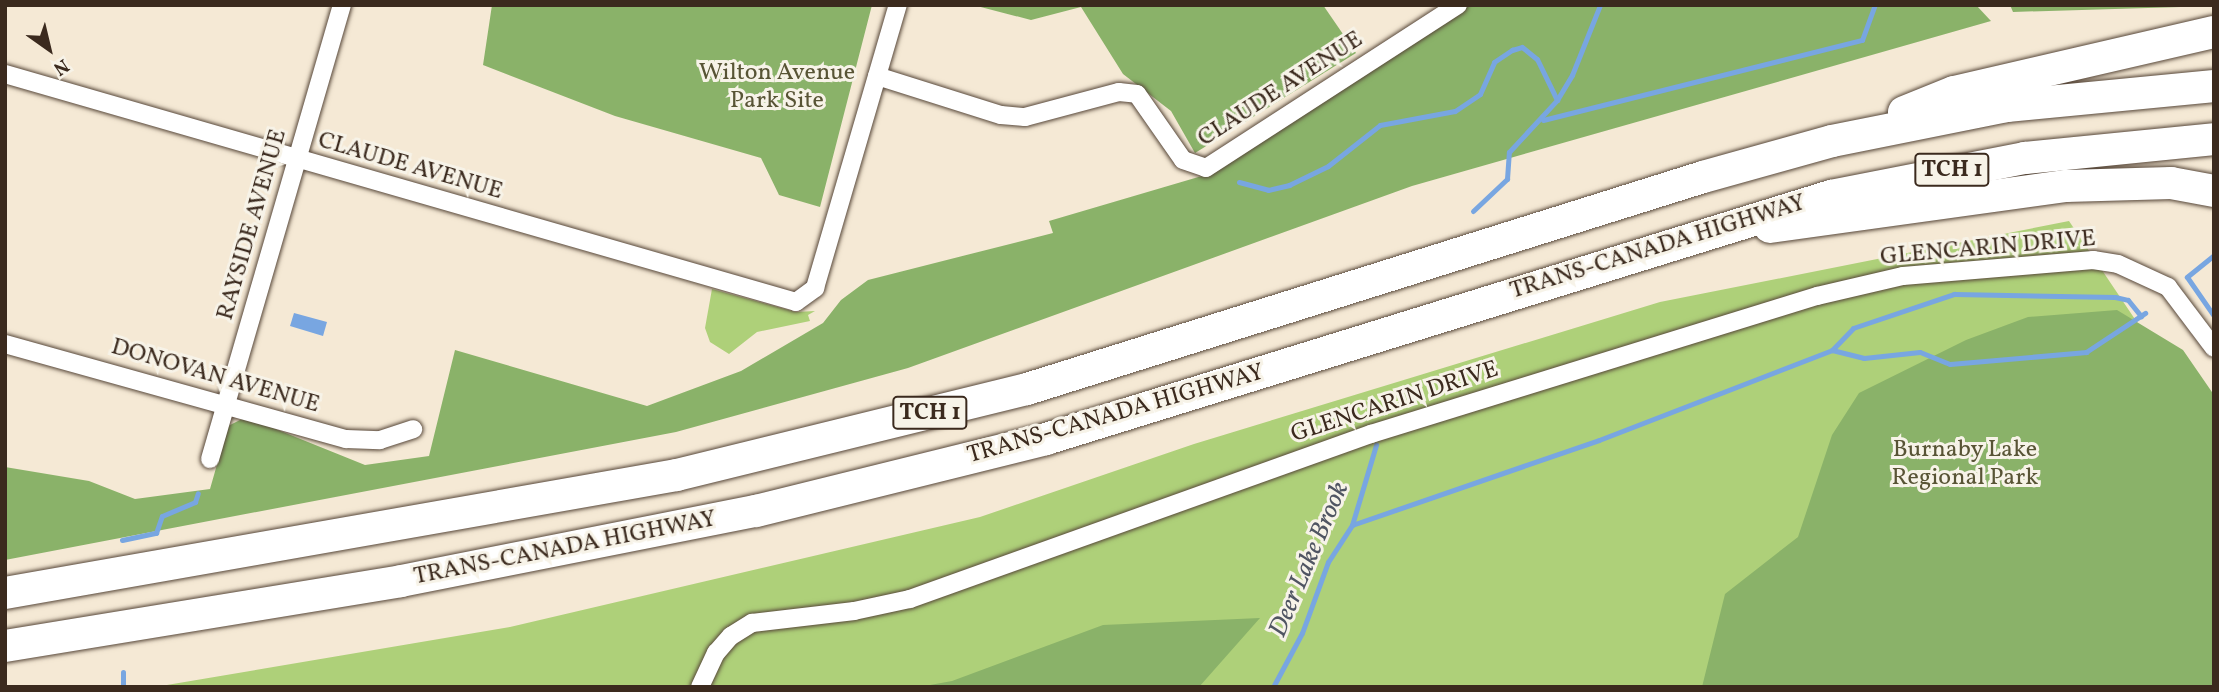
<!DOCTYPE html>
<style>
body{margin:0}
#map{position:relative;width:2219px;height:692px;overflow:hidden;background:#f5e9d5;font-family:Vollkorn,serif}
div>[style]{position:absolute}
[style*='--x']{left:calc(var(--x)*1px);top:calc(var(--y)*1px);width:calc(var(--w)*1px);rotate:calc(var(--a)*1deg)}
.green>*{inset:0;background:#aed079}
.forest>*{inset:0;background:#8ab269}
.water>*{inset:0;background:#78a6e1}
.stream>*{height:5px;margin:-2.5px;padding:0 2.5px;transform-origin:2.5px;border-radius:2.5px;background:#78a6e1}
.roads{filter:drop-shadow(0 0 2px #574739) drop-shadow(0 0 2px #574739)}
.minor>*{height:18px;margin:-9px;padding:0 9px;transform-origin:9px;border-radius:9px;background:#fff}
.motorway>*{height:32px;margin:-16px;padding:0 16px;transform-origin:16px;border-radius:16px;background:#fff}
span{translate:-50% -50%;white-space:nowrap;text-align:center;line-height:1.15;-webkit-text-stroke:6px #f7f3e8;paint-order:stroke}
.shield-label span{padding:2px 5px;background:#f7f3e8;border:2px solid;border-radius:5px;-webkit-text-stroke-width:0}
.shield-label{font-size:23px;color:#3b2a1e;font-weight:700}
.park-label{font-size:24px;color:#585435}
.street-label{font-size:24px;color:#3b2a1e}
.water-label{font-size:26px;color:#505562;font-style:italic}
.frame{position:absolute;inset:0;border:7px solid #3b2a1e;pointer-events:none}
.north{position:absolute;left:14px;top:14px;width:70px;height:70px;-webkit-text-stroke:5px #f7f3e8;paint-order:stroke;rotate:146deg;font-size:19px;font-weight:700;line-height:28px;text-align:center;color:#3b2a1e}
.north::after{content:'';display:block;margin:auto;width:24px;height:32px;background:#3b2a1e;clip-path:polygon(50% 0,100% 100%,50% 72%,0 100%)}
</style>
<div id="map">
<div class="green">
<i style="clip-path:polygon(2069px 221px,2214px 437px,2214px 687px,155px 687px,510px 627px,980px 517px,1194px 444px,1660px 302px)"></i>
<i style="clip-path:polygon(712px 289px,796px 312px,815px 311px,808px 315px,810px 321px,757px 332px,729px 354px,710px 342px,705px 328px)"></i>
</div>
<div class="forest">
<i style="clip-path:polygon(492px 5px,872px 5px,820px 207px,779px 195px,761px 158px,615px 116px,483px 65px)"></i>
<i style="clip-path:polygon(973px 5px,1323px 5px,1356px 53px,1195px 153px,1171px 111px,1123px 74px,1081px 7px,1031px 20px)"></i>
<i style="clip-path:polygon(1469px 5px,1976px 5px,1991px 21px,1412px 186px,908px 368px,676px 432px,5px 560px,5px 467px,89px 481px,135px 499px,210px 489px,228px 426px,246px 417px,365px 465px,429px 456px,455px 350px,647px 406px,741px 371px,823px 323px,841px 300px,868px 280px,1053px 233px,1049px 221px,1212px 173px)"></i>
<i style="clip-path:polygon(2010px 5px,2214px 5px,2214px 6px,2013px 12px)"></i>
<i style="clip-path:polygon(2117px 310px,2183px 350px,2214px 395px,2214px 687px,1702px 687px,1725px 594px,1798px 537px,1832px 435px,1859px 393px,1966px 340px,2028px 317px)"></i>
<i style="clip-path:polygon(1260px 618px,1199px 687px,919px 687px,952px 681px,1103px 625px)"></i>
</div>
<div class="water">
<i style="clip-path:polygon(294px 313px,327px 322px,323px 336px,290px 326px)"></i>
</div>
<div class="stream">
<i style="--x:1543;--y:120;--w:329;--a:-14.1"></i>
<i style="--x:1862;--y:40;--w:37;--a:-70"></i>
<i style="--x:1239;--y:182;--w:30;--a:15"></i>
<i style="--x:1268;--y:190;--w:22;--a:-13"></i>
<i style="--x:1289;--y:185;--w:43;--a:-26"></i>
<i style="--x:1328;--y:166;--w:66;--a:-38.3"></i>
<i style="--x:1380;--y:125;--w:76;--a:-10.6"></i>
<i style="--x:1455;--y:111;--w:30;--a:-34"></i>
<i style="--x:1480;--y:94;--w:35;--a:-66"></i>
<i style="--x:1494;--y:62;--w:22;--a:-34"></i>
<i style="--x:1512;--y:50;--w:10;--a:-17"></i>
<i style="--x:1522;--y:47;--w:19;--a:39"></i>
<i style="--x:1537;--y:59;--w:46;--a:64"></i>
<i style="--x:1473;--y:211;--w:47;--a:-43.3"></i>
<i style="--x:1507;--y:179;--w:27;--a:-86"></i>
<i style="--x:1509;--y:152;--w:71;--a:-47.3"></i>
<i style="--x:1557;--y:100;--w:29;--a:-59"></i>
<i style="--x:1572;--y:75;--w:75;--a:-68.2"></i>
<i style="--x:2214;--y:255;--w:35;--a:141"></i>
<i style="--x:2187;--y:277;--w:47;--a:55.3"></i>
<i style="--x:1832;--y:350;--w:30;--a:-46"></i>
<i style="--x:1853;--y:328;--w:107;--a:-18.6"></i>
<i style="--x:1954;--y:294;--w:161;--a:1.1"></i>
<i style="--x:2115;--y:297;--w:13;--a:13"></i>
<i style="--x:2128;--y:300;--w:21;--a:51"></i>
<i style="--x:1352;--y:525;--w:261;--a:-19"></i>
<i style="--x:1599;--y:440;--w:250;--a:-21.1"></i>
<i style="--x:1832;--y:350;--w:33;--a:14"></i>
<i style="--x:1864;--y:358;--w:56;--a:-6.1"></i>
<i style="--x:1920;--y:352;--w:32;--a:22"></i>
<i style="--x:1950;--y:364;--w:137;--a:-5"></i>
<i style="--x:2086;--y:352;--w:71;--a:-33.5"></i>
<i style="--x:122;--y:540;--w:35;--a:-12"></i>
<i style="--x:156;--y:533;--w:18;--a:-71"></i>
<i style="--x:162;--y:516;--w:36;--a:-23"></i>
<i style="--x:195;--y:502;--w:9;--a:-72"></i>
<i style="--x:123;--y:672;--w:15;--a:90"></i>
<i style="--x:1273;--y:687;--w:61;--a:-61.8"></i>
<i style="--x:1302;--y:633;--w:76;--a:-69.9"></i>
<i style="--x:1328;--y:562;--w:44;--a:-57"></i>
<i style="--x:1352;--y:525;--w:84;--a:-73.3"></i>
</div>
<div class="roads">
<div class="minor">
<i style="--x:5;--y:74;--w:823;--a:16.08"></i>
<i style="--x:796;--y:302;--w:24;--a:-36"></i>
<i style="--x:815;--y:288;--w:295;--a:-73.7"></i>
<i style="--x:877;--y:76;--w:130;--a:17.5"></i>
<i style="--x:1001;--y:115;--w:24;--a:5"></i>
<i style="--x:1025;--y:117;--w:97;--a:-14.9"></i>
<i style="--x:1119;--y:92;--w:18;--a:6"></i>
<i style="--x:1137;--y:94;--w:80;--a:55.1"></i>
<i style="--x:1183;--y:160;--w:24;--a:19"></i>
<i style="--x:1206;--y:168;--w:300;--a:-32.9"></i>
<i style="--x:5;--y:344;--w:354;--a:15.6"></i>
<i style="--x:346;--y:439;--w:34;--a:2"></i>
<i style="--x:380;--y:440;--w:35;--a:-18"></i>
<i style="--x:210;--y:459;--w:473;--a:-73.8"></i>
<i style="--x:700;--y:687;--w:38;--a:-65"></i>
<i style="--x:716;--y:653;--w:23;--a:-49"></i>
<i style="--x:731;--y:636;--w:25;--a:-32"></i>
<i style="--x:752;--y:623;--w:103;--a:-6.7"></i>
<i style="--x:854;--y:611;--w:57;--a:-12.1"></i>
<i style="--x:910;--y:599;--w:490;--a:-19.7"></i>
<i style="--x:1371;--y:434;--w:467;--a:-17.2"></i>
<i style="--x:1817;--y:296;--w:88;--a:-13.1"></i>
<i style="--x:1903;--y:276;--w:191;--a:-4.8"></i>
<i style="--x:2093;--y:260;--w:25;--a:9"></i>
<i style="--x:2118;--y:264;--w:55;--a:24.7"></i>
<i style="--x:2168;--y:287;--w:76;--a:53"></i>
</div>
<div class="motorway">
<i style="--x:1904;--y:112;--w:54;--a:-21.8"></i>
<i style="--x:1954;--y:92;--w:267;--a:-13"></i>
<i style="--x:1770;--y:227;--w:299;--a:-7.9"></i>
<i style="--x:2066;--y:186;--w:105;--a:-1.6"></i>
<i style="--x:2171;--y:183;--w:44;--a:10.5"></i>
<i style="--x:5;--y:593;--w:682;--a:-9.96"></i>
<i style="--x:677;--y:475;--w:360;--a:-13.8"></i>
<i style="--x:1027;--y:389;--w:708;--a:-17.41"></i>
<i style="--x:1703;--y:177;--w:134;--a:-15.6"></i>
<i style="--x:1832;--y:141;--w:178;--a:-11.3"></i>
<i style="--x:2007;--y:106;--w:208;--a:-5.5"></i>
<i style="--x:5;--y:646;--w:401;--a:-9.3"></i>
<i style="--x:401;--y:581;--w:362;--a:-11.2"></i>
<i style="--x:756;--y:511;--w:299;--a:-13.9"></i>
<i style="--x:1046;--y:439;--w:822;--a:-17.2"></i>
<i style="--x:1831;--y:196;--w:198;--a:-11.1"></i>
<i style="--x:2025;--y:158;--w:190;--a:-5.7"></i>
</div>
</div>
<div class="shield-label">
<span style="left:1952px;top:170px">TCH 1</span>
<span style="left:930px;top:413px">TCH 1</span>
</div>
<div class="park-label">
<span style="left:777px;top:88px">Wilton Avenue<br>Park Site</span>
<span style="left:1965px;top:465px">Burnaby Lake<br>Regional Park</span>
</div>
<div class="street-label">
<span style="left:1281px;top:90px;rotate:-33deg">CLAUDE AVENUE</span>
<span style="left:410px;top:167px;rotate:16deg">CLAUDE AVENUE</span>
<span style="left:253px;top:225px;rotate:-74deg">RAYSIDE AVENUE</span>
<span style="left:1658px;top:248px;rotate:-17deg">TRANS-CANADA HIGHWAY</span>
<span style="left:1988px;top:249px;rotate:-5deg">GLENCARIN DRIVE</span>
<span style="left:215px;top:377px;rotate:16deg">DONOVAN AVENUE</span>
<span style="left:1395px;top:403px;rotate:-18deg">GLENCARIN DRIVE</span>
<span style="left:1116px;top:415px;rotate:-16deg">TRANS-CANADA HIGHWAY</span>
<span style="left:565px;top:549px;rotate:-11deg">TRANS-CANADA HIGHWAY</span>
</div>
<div class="water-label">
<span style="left:1310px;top:560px;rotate:-67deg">Deer Lake Brook</span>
</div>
<div class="frame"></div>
<div class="north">N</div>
</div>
